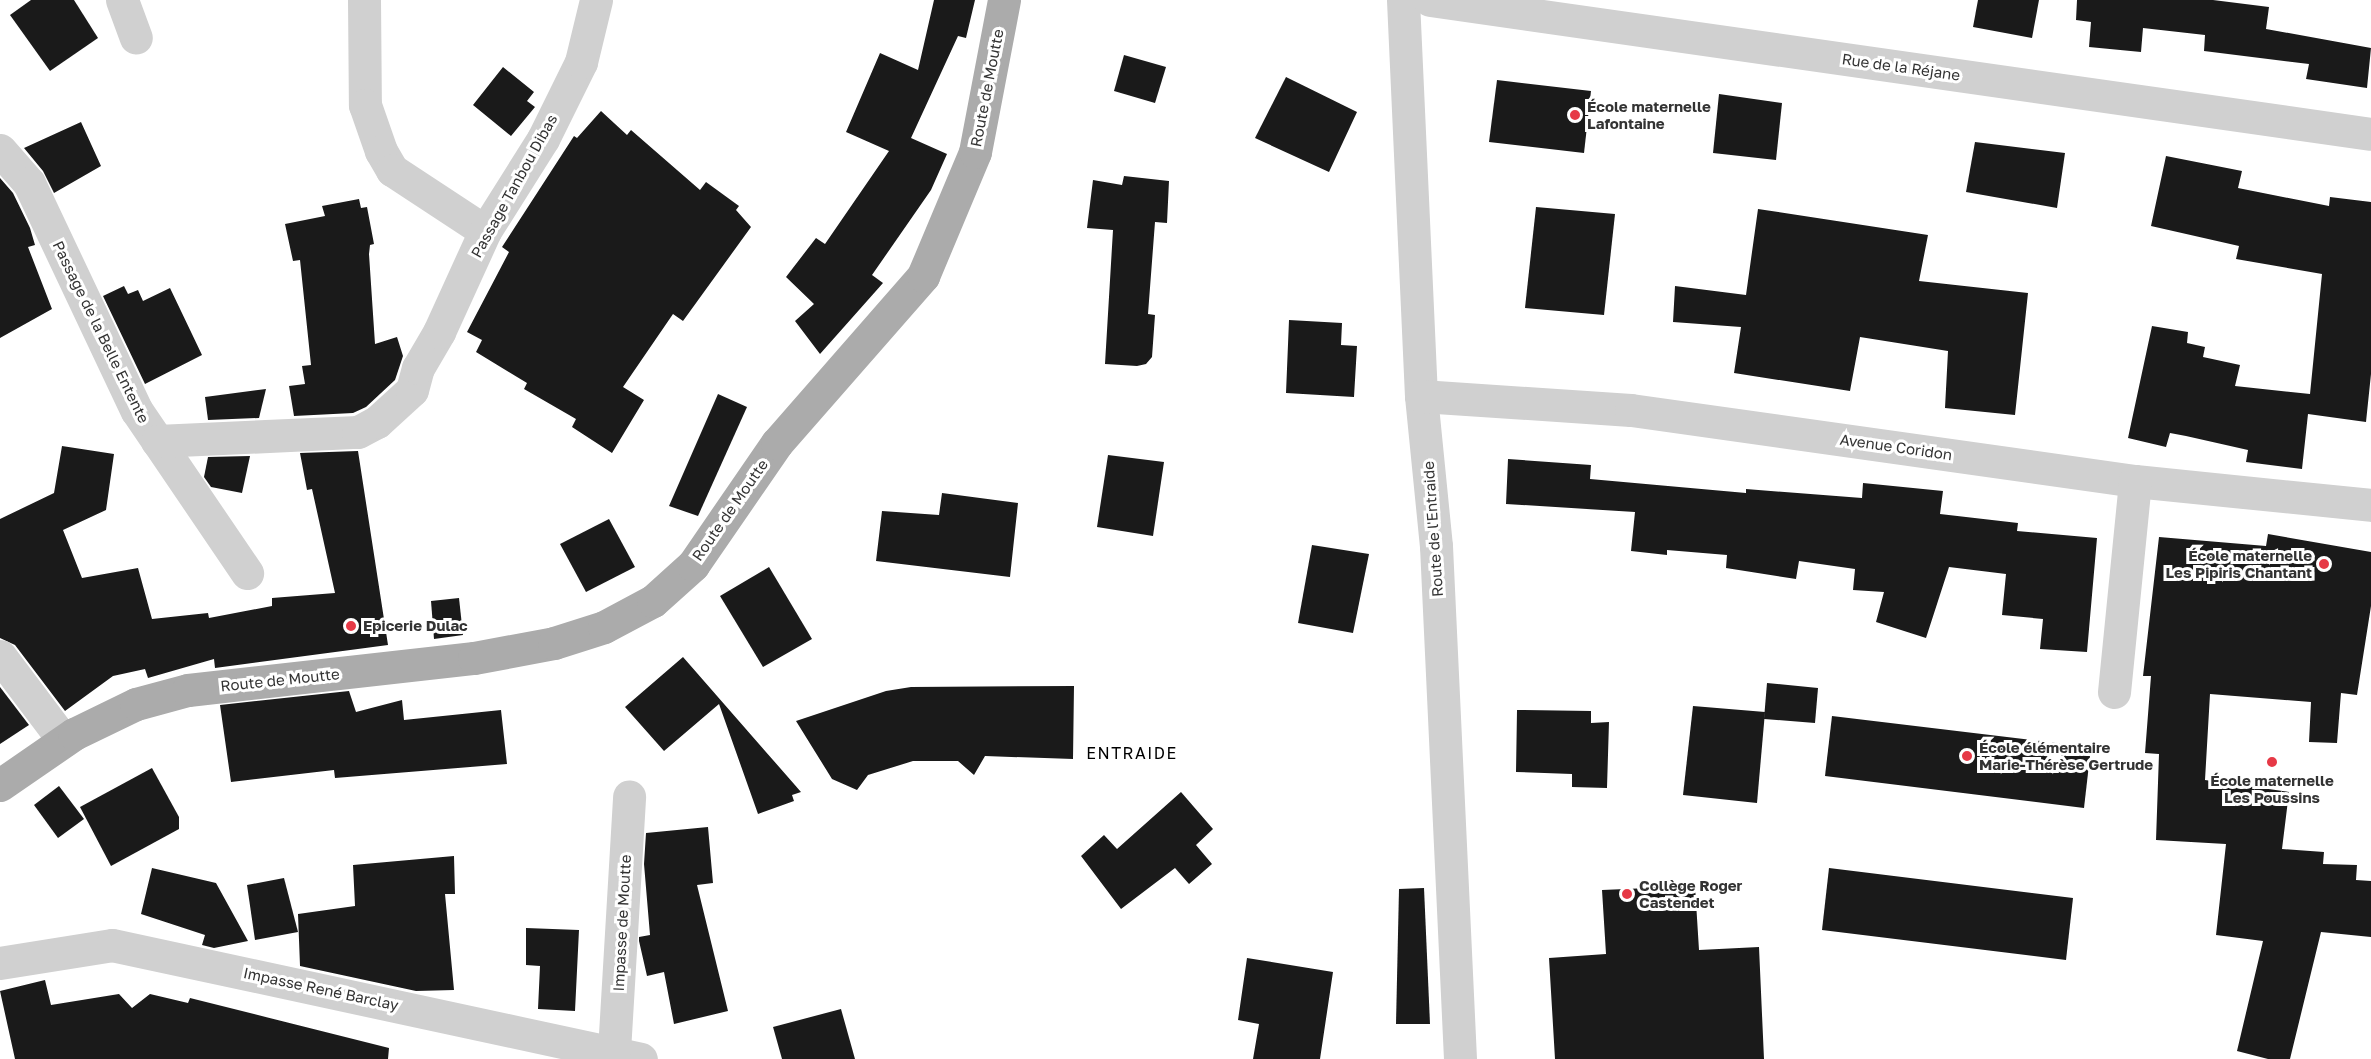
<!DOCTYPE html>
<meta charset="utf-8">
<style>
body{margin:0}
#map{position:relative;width:2371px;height:1059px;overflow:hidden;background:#fff;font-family:"Golos Text",sans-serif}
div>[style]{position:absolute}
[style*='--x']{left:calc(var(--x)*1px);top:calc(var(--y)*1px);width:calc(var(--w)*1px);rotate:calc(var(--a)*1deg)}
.building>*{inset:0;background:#1a1a1a}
.minor>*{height:33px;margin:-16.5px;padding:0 16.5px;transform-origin:16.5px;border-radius:16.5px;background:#d0d0d0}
.major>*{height:33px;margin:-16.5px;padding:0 16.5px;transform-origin:16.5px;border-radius:16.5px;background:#ababab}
.dots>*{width:16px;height:16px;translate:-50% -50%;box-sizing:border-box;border:3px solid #fff;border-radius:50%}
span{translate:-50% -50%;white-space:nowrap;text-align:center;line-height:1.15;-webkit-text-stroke:6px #fff;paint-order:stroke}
.street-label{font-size:15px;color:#333}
.poi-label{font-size:15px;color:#333;font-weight:700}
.left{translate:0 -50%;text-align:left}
.right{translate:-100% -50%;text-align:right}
.neighbourhood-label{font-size:16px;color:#000;letter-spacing:1.5px}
</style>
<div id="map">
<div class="building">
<i style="clip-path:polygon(31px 0,74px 0,98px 38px,50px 71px,10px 15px)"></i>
<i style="clip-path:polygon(934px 0,975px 0,966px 38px,958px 36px,911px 138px,947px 154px,931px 190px,872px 275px,883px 283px,820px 354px,795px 321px,814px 304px,786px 277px,816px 238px,825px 244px,889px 151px,846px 132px,880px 53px,918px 70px)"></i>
<i style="clip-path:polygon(1978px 0,2039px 0,2032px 38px,1973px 27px)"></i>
<i style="clip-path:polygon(2077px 0,2213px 0,2269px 7px,2266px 29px,2371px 48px,2367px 88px,2306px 79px,2309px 64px,2204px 51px,2205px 35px,2143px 28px,2141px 52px,2089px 47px,2091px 22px,2076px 20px)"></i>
<i style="clip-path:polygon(1124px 55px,1166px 67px,1155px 103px,1114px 91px)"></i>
<i style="clip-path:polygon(503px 67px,534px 92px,527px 101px,535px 107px,511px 136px,473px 105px)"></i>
<i style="clip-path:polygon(1286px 77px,1357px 112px,1329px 172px,1255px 138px)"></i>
<i style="clip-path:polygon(1497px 80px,1591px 91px,1584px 153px,1489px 142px)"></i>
<i style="clip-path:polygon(1719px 94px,1782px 103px,1776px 160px,1713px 153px)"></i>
<i style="clip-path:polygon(601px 111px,627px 135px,631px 130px,700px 190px,706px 182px,739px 206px,736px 210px,751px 227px,683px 321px,673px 314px,623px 387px,644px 400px,612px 453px,572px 427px,576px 419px,524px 389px,527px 383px,476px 352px,482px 340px,467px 332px,509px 252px,502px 247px,574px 136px,577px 138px)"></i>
<i style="clip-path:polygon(81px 122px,101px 166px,54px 193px,43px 171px,24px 148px)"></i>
<i style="clip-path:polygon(1975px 142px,2065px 153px,2057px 208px,1966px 192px)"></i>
<i style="clip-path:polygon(2166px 156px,2242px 171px,2238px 188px,2329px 206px,2330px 197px,2371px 202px,2371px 374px,2366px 422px,2308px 414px,2302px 469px,2246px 462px,2248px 450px,2186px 436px,2170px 433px,2166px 447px,2128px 438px,2152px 326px,2188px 332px,2187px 343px,2205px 347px,2203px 357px,2240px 365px,2235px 386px,2310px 394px,2322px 274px,2236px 259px,2239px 246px,2151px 226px)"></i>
<i style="clip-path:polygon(1124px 176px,1169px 181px,1167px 223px,1155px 222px,1148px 314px,1155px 315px,1152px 357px,1146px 364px,1137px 366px,1105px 364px,1113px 230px,1087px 228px,1093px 180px,1122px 185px)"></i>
<i style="clip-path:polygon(0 178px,13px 193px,30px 228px,35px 245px,28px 247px,52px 309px,0 338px)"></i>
<i style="clip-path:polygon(359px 199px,361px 208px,367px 207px,374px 244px,370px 245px,369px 254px,375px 344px,397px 337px,403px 356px,395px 380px,366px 407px,353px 413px,294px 416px,289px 386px,305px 384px,302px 366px,311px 365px,300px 260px,293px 261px,285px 224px,325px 216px,322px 206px)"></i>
<i style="clip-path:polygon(1536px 207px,1615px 214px,1604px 315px,1525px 308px)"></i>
<i style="clip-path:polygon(1758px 209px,1928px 235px,1919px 281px,2028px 293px,2015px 415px,1945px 408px,1948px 351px,1860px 337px,1850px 391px,1734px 373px,1741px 327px,1673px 322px,1675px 286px,1746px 295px)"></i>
<i style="clip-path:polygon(124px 286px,128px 294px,138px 290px,143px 301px,170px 288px,202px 355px,145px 384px,103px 296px)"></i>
<i style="clip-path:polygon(1289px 320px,1342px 323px,1341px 345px,1357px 346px,1354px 397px,1286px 393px)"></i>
<i style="clip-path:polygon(266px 389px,259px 418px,208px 420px,205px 397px)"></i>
<i style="clip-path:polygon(718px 394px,747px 407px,698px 516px,669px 506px)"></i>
<i style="clip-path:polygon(62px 446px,114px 454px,106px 510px,63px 530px,82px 578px,138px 568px,152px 619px,208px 613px,209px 618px,272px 606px,272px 598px,335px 593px,312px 489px,307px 490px,300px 453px,358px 451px,388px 645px,215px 668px,214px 659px,148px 678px,145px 669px,113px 676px,65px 711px,15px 645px,0 638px,0 519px,54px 493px)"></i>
<i style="clip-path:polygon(1108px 455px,1164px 462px,1153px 536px,1097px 527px)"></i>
<i style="clip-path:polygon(250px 456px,242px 493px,211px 487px,204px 477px,208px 457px)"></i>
<i style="clip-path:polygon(1508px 459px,1591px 465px,1590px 479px,1746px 493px,1746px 489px,1862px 498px,1863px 483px,1943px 491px,1940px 514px,2018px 523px,2017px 531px,2097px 538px,2087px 652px,2040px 649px,2043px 619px,2002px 615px,2006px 574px,1949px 567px,1926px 638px,1876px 622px,1884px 592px,1853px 590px,1855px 569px,1799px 561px,1796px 579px,1726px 568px,1727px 555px,1667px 550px,1667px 555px,1631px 551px,1635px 512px,1506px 504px)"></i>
<i style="clip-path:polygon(942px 493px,1018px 503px,1010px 577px,876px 561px,882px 511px,939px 515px)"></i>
<i style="clip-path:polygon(609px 519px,635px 567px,586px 592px,560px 544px)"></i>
<i style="clip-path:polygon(2268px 534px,2371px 552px,2371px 606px,2357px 695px,2341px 693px,2337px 743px,2309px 742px,2311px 702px,2210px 694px,2205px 780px,2289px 792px,2282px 849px,2324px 852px,2323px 864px,2357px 865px,2356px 880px,2371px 881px,2371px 937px,2321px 932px,2290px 1059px,2268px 1059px,2237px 1051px,2263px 941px,2216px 935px,2226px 844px,2156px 840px,2159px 754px,2145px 753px,2151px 676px,2143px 676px,2159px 537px,2266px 546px)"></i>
<i style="clip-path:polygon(1312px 545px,1369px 554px,1353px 633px,1298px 623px)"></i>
<i style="clip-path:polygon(769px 567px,812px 639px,763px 667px,720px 596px)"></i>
<i style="clip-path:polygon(459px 598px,463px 635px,434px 639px,431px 601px)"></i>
<i style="clip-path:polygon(683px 657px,801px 792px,792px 795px,794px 801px,758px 814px,719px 704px,664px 751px,625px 707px)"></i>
<i style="clip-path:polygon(1767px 683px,1818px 688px,1815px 723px,1764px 719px)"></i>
<i style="clip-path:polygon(1074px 686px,1073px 759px,985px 756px,974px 775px,958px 761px,913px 761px,868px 775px,857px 790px,832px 779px,796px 721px,886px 691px,911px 687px)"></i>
<i style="clip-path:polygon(0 687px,29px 725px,0 744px)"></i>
<i style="clip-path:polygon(349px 691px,356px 712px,402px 700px,404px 720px,501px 710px,507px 764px,335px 778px,334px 770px,231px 782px,220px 705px)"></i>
<i style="clip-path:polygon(1693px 706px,1765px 712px,1757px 803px,1683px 795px)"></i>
<i style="clip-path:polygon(1517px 710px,1591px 711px,1591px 723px,1609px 722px,1607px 788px,1572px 787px,1572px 774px,1516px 772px)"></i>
<i style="clip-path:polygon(1832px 716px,2091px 747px,2084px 808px,1825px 776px)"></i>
<i style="clip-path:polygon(152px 768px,179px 817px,179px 829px,111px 866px,80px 807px)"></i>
<i style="clip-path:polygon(59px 786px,84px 819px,58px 838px,34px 805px)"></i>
<i style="clip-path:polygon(1181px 792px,1213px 829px,1196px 845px,1212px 864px,1189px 884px,1175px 868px,1121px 909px,1081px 856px,1104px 835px,1117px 849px)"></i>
<i style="clip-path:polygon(708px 827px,713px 883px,697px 885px,728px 1011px,674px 1024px,664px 972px,647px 976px,639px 941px,639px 937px,650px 935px,644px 864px,646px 833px)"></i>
<i style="clip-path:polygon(454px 856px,455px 894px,445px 894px,454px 990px,416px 991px,300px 966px,298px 914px,355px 906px,353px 865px)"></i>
<i style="clip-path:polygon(152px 868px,216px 883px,248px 941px,214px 948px,202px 945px,205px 935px,141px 914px)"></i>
<i style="clip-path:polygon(1829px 868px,2073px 898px,2066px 960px,1822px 930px)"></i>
<i style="clip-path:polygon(284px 878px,298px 932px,255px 940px,247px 885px)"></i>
<i style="clip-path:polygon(1695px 886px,1699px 950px,1759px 947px,1764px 1059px,1555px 1059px,1549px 958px,1606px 954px,1602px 890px)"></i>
<i style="clip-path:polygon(1424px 888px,1430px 1024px,1396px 1024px,1399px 889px)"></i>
<i style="clip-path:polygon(526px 928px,579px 930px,575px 1011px,538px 1009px,540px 966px,526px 965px)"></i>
<i style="clip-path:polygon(1247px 958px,1333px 972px,1320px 1059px,1253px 1059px,1259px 1024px,1238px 1020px)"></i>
<i style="clip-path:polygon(45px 980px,51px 1005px,119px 994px,132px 1008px,150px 994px,188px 1003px,190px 998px,389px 1048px,388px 1059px,15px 1059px,0 991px)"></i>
<i style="clip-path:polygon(841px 1009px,855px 1059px,782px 1059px,773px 1027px)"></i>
</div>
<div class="minor">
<i style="--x:122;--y:0;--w:40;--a:69.8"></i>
<i style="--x:364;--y:0;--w:105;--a:89.5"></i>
<i style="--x:365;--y:105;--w:49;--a:70.8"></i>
<i style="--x:381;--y:151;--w:22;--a:60"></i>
<i style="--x:392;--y:170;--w:111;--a:33.3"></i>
<i style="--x:1403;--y:0;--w:396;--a:87.4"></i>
<i style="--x:1421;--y:396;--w:151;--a:84.3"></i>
<i style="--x:1436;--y:546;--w:514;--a:87.32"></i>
<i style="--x:1430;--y:0;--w:950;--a:8.1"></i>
<i style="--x:0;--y:150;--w:44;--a:48.7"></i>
<i style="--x:29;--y:183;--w:252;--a:64.7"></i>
<i style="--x:137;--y:411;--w:196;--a:55.8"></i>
<i style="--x:1421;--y:396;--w:210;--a:3.8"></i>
<i style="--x:1631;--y:410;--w:509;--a:8.02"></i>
<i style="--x:2135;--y:481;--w:237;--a:5.8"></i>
<i style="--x:157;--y:441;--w:201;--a:-2.6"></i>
<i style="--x:358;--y:432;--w:21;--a:-28"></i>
<i style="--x:377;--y:422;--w:47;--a:-42.4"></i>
<i style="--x:412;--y:390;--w:23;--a:-75"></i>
<i style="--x:418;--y:368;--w:42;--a:-59.7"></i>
<i style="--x:439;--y:332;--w:111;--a:-65.5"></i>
<i style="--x:485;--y:231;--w:109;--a:-57.8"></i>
<i style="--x:543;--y:139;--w:86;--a:-63.7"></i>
<i style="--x:581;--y:62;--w:64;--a:-76.4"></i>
<i style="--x:0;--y:656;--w:106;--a:53"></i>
<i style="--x:2114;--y:692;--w:212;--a:-84.3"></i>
<i style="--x:0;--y:963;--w:113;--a:-9.1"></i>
<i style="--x:112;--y:945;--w:541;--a:12.16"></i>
<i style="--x:614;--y:1051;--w:255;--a:-86.6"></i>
</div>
<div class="major">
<i style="--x:0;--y:785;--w:90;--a:-34.6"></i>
<i style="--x:74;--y:734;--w:69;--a:-25.8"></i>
<i style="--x:136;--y:704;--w:54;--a:-15.1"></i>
<i style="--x:188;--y:690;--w:288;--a:-6.4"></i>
<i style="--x:474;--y:658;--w:81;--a:-10.6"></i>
<i style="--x:554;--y:643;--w:52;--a:-17.7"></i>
<i style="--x:604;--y:627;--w:55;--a:-28"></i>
<i style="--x:653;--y:601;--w:54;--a:-42"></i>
<i style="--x:693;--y:565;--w:148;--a:-55.5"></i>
<i style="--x:777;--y:443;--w:222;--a:-48.8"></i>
<i style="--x:923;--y:276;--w:134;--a:-67.2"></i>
<i style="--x:975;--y:152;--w:155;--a:-79.2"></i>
</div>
<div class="dots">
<i style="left:1575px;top:115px;background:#e63946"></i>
<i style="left:2324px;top:564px;background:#e63946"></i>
<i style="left:351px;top:626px;background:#e63946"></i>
<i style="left:1967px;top:756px;background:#e63946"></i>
<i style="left:2272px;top:762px;background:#e63946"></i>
<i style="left:1627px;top:894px;background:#e63946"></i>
</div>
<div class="street-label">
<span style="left:1901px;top:67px;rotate:8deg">Rue de la Réjane</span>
<span style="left:987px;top:88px;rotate:-79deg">Route de Moutte</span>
<span style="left:514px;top:186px;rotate:-61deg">Passage Tanbou Dibas</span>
<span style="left:101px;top:332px;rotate:64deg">Passage de la Belle Entente</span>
<span style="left:1896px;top:447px;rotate:8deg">Avenue Coridon</span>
<span style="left:730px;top:510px;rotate:-55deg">Route de Moutte</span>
<span style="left:1433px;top:529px;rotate:-94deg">Route de l'Entraide</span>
<span style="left:280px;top:680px;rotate:-6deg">Route de Moutte</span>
<span style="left:622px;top:923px;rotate:-87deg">Impasse de Moutte</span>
<span style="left:321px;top:989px;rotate:12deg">Impasse René Barclay</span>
</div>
<div class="poi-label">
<span class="left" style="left:1587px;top:115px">École maternelle<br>Lafontaine</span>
<span class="right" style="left:2312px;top:564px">École maternelle<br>Les Pipiris Chantant</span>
<span class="left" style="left:363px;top:626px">Epicerie Dulac</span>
<span class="left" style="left:1979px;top:756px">École élémentaire<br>Marie-Thérèse Gertrude</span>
<span style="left:2272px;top:789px">École maternelle<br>Les Poussins</span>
<span class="left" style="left:1639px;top:894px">Collège Roger<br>Castendet</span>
</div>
<div class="neighbourhood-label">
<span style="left:1132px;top:753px">ENTRAIDE</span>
</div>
</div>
